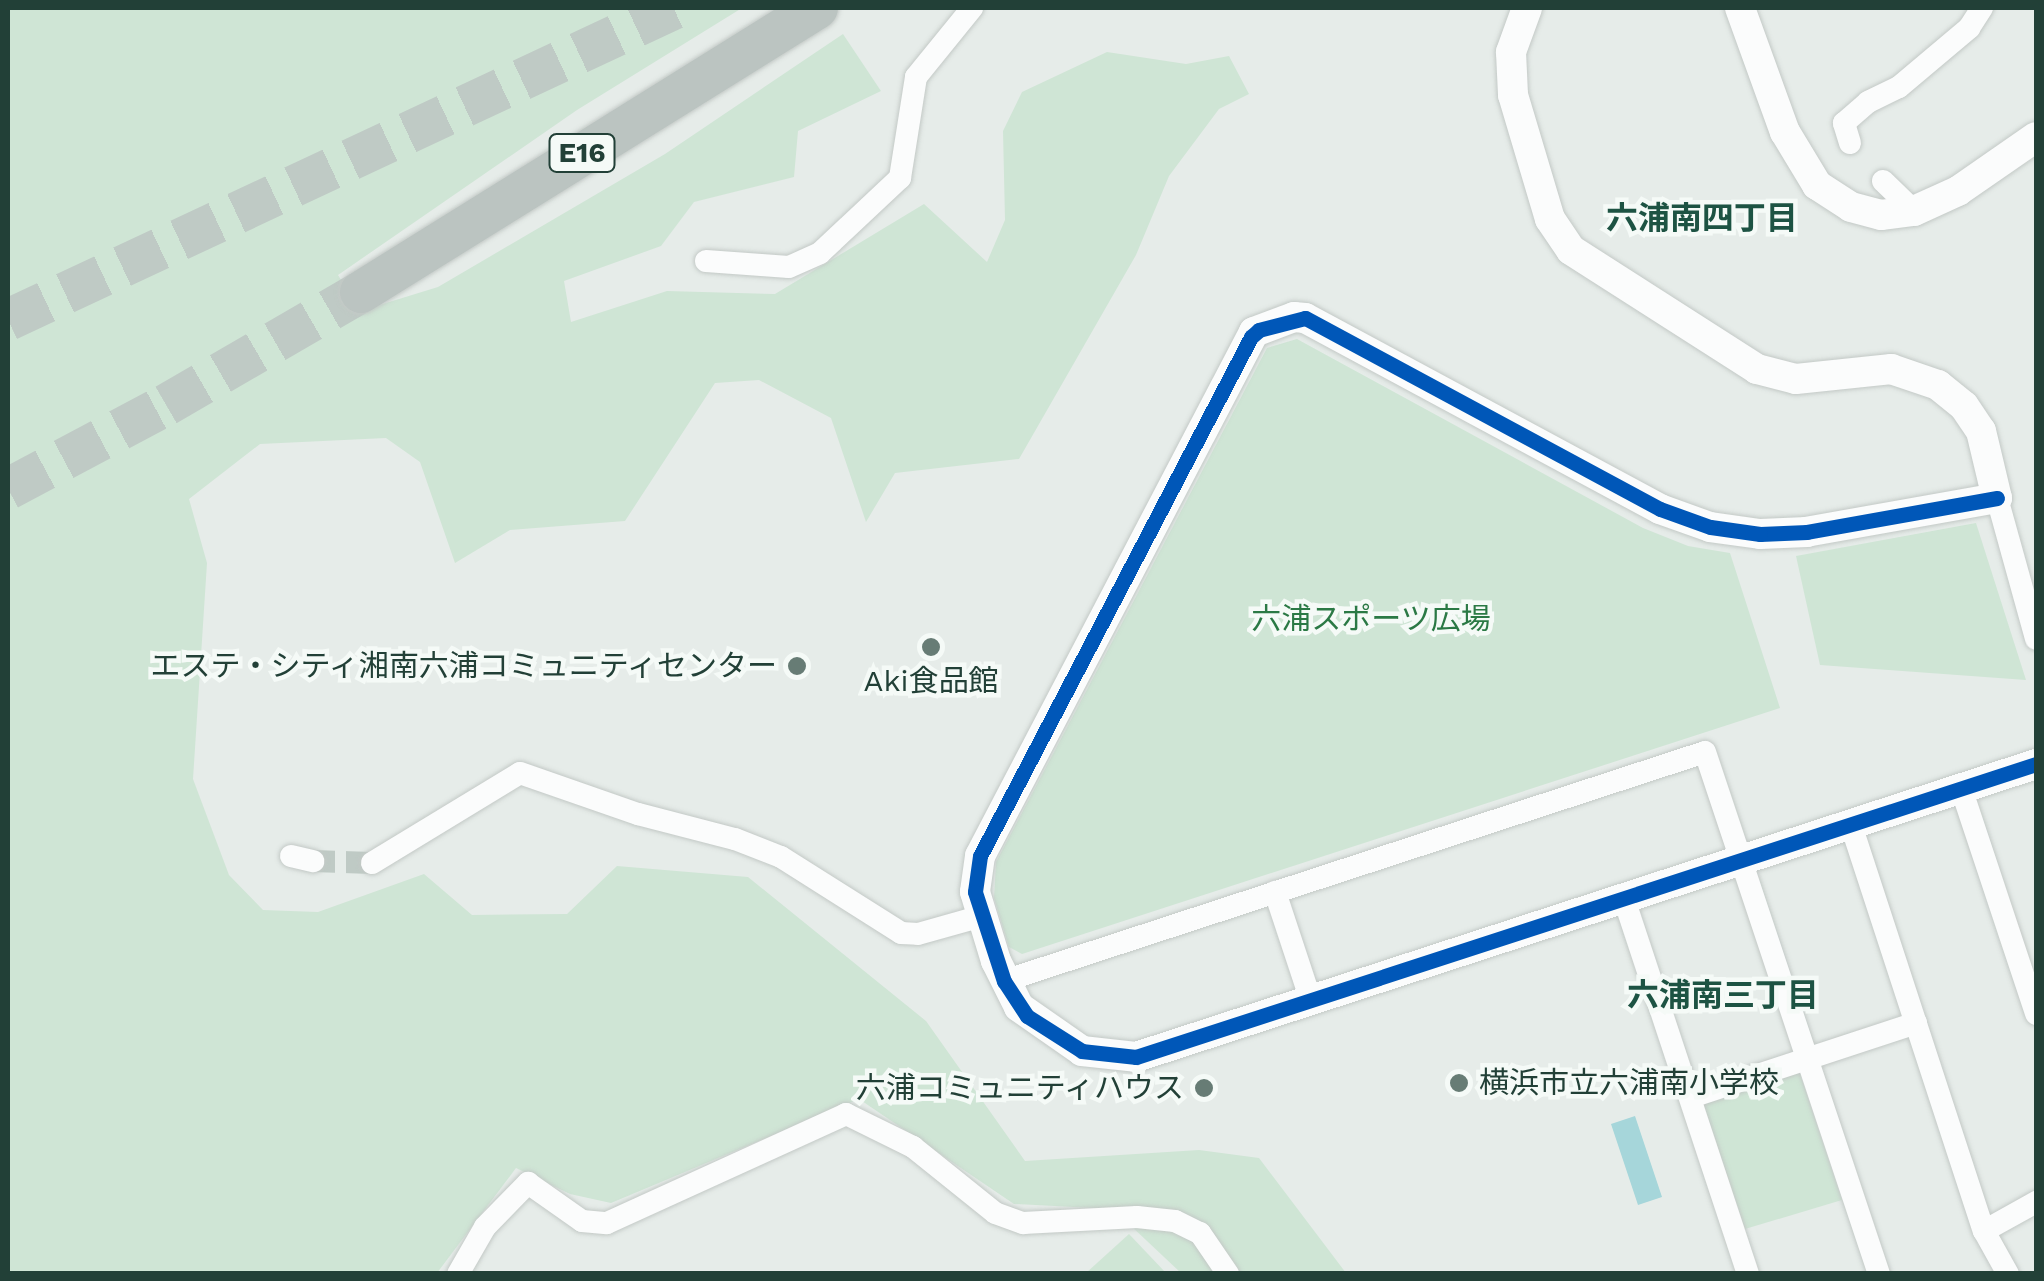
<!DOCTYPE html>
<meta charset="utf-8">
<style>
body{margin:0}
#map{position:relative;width:2044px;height:1281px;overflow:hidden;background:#e6ece9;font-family:"Work Sans","Noto Sans JP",sans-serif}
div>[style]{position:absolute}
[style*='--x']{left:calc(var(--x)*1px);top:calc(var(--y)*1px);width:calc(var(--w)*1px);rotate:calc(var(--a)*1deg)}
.green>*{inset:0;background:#cfe5d5}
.water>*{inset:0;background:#a6d6da}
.minor-tunnel>*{height:22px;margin-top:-11px;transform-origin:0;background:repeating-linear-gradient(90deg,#bfcac5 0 22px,transparent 0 33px)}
.motorway-tunnel>*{height:42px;margin-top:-21px;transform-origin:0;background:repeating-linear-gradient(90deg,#bfcac5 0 42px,transparent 0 63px)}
.roads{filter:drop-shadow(0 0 2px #c3c9c6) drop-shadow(0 0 2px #c3c9c6)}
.minor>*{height:22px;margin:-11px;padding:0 11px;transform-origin:11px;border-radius:11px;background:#fbfcfc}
.tertiary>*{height:30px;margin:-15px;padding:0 15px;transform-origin:15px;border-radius:15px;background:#fbfcfc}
.motorway>*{height:42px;margin:-21px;padding:0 21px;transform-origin:21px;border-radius:21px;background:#bbc4c1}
.cycleway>*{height:15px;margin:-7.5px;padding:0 7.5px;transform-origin:7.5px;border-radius:7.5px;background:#0057b8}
.dots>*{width:28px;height:28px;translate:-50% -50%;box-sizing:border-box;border:5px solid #f5faf7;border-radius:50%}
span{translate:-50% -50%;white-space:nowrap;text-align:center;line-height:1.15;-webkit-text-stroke:9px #f5faf7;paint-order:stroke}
.shield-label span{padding:2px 8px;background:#f5faf7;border:2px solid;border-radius:8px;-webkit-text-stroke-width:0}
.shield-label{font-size:28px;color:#224037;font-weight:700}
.park-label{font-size:30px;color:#2b7945}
.poi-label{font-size:30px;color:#224037}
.right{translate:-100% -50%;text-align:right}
.left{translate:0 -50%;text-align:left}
.neighbourhood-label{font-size:32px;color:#1d5343;font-weight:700}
.frame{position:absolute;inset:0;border:10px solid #224037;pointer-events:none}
</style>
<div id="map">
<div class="green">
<i style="clip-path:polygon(8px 8px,742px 8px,577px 110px,338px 275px,360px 311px,438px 287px,665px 154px,843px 34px,881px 91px,798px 131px,794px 177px,694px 202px,661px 246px,564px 281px,571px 322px,667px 291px,775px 294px,924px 204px,987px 262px,1005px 220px,1003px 131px,1022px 92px,1107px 52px,1186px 64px,1229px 56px,1249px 94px,1219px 109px,1169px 176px,1136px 255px,1019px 459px,895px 473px,866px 522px,831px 418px,759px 380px,715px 383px,625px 521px,510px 530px,455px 563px,420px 462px,386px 438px,260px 444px,189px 499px,207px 563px,193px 779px,229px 875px,263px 910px,318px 912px,424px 874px,472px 915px,567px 914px,617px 866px,748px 877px,926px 1021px,1025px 1161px,1199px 1150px,1259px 1158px,1346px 1273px,1181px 1273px,1113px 1209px,1014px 1204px,859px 1099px,611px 1203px,570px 1194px,516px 1168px,437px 1273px,8px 1273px)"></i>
<i style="clip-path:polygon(1297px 339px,1643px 528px,1688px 546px,1730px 553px,1780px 708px,1022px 954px,1009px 947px,994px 898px,996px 862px,1267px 348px)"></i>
<i style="clip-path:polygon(1976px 523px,2026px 680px,1820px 665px,1796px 556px)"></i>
<i style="clip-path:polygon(1797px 1065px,1842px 1200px,1745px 1229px,1701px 1098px)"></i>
<i style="clip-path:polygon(1129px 1234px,1166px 1273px,1086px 1273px)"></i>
</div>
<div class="water">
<i style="clip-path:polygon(1635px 1116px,1662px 1197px,1638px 1205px,1611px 1124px)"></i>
</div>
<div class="minor-tunnel">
<i style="--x:313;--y:861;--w:59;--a:1.9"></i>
</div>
<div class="motorway-tunnel">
<i style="--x:8;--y:320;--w:736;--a:-25.07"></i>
<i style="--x:8;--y:489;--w:179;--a:-28"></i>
<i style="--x:166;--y:405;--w:225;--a:-30.1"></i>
</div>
<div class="roads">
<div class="minor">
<i style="--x:1850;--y:143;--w:21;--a:-107"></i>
<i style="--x:1844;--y:123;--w:32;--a:-41"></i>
<i style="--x:1868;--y:102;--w:34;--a:-26"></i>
<i style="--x:1899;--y:87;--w:92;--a:-40.1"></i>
<i style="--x:1969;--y:28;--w:24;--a:-57"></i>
<i style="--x:1883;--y:181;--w:43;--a:44.1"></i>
<i style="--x:706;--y:261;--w:83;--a:4.1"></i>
<i style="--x:789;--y:267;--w:34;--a:-24"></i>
<i style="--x:820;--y:253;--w:110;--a:-43.2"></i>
<i style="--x:900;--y:178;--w:102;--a:-81"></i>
<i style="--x:916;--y:77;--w:89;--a:-50.9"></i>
<i style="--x:1997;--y:498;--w:146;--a:74.5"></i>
<i style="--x:1961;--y:788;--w:238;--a:71.6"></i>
<i style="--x:1851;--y:825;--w:427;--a:71.9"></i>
<i style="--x:1984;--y:1231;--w:49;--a:60.8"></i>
<i style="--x:291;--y:856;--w:23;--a:13"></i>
<i style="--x:372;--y:863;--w:173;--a:-31.3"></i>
<i style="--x:520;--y:773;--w:125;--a:19.2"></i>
<i style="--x:638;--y:814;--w:100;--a:14.5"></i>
<i style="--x:735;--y:839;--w:49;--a:21.4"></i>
<i style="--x:781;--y:857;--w:142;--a:32.3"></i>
<i style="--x:901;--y:933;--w:17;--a:3"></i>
<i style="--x:918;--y:934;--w:66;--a:-15.7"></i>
<i style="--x:1275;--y:892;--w:115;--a:71.7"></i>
<i style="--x:1624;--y:899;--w:395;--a:71.7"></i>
<i style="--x:1004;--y:981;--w:737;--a:-18.09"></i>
<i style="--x:1705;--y:752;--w:550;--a:71.57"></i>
<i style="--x:1691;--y:1097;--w:237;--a:-18.2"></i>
<i style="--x:1984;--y:1231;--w:60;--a:-29.1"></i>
<i style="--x:458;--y:1274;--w:54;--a:-60.1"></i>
<i style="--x:485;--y:1227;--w:62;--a:-45.7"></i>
<i style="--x:528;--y:1183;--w:66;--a:35.1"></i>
<i style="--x:582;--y:1221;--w:25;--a:5"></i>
<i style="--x:607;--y:1223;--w:263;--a:-24.5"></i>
<i style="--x:846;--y:1114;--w:75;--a:26.2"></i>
<i style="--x:913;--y:1147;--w:105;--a:38.8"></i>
<i style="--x:995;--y:1213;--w:30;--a:20"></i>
<i style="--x:1023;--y:1223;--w:114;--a:-3"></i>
<i style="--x:1137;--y:1217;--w:38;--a:6"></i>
<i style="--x:1175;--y:1221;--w:28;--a:26"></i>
<i style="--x:1200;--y:1233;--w:50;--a:55.7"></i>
</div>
<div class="tertiary">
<i style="--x:1527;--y:8;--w:47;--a:110"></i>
<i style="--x:1511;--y:52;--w:43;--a:87.3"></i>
<i style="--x:1513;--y:95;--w:129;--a:73.4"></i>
<i style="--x:1550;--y:219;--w:37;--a:56"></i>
<i style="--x:1571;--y:250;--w:221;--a:32.6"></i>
<i style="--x:1757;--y:369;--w:40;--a:14.4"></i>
<i style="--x:1796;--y:379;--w:96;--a:-6"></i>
<i style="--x:1891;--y:369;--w:50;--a:18.8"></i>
<i style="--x:1938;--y:385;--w:33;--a:39"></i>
<i style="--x:1964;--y:406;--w:30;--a:56"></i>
<i style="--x:1981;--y:431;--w:69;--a:76.6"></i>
<i style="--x:1997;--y:498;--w:193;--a:169.9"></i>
<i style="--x:1807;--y:532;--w:47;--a:177.6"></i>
<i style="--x:1760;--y:534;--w:50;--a:-172"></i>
<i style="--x:1710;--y:527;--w:53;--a:-160.2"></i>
<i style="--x:1660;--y:509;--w:403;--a:-151.7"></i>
<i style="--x:1305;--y:318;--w:11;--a:-175"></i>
<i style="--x:1294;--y:317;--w:43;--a:159.4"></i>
<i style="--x:1254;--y:332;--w:591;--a:117.61"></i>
<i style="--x:980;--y:856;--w:36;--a:98"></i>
<i style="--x:975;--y:892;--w:72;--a:73.1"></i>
<i style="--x:996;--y:961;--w:51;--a:63.4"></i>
<i style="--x:1019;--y:1007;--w:77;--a:34.9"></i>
<i style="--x:1082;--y:1051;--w:54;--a:6.3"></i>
<i style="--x:1136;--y:1057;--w:946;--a:-18.03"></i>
<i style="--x:1740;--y:8;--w:132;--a:70.1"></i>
<i style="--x:1785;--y:132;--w:62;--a:58.9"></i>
<i style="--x:1817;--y:185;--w:40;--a:32.9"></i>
<i style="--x:1851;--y:207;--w:31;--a:15"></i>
<i style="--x:1881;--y:215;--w:33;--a:-7"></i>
<i style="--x:1914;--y:211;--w:48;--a:-24.4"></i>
<i style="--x:1958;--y:191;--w:95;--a:-34.7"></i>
</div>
<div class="motorway">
<i style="--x:361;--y:292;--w:537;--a:-31.91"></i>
</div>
</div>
<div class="cycleway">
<i style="--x:1997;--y:498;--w:193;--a:169.9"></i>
<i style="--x:1807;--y:532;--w:47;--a:177.6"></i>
<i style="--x:1760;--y:534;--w:50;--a:-172"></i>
<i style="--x:1710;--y:527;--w:53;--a:-160.2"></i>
<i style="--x:1660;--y:509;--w:403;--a:-151.7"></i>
<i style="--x:1305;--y:318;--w:48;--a:165.4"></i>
<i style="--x:1259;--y:330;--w:11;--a:139"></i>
<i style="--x:1251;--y:337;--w:585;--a:117.57"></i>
<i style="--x:980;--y:856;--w:36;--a:98"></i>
<i style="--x:975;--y:892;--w:94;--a:72"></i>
<i style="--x:1004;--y:981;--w:42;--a:56.7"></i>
<i style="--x:1027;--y:1016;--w:65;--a:32.5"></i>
<i style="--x:1082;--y:1051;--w:54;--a:6.3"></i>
<i style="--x:1136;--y:1057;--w:946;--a:-18.03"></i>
</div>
<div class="dots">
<i style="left:931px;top:647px;background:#677c75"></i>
<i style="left:797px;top:666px;background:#677c75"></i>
<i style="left:1459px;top:1083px;background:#677c75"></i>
<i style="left:1204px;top:1088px;background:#677c75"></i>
</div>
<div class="shield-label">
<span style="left:582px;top:153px">E16</span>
</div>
<div class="park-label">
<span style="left:1371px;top:619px">六浦スポーツ広場</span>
</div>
<div class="poi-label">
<span class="right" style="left:777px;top:666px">エステ・シティ湘南六浦コミュニティセンター</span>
<span style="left:931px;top:681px">Aki食品館</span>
<span class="left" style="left:1479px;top:1083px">横浜市立六浦南小学校</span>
<span class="right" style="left:1184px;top:1088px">六浦コミュニティハウス</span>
</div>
<div class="neighbourhood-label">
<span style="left:1702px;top:218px">六浦南四丁目</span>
<span style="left:1723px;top:995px">六浦南三丁目</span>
</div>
<div class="frame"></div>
</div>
